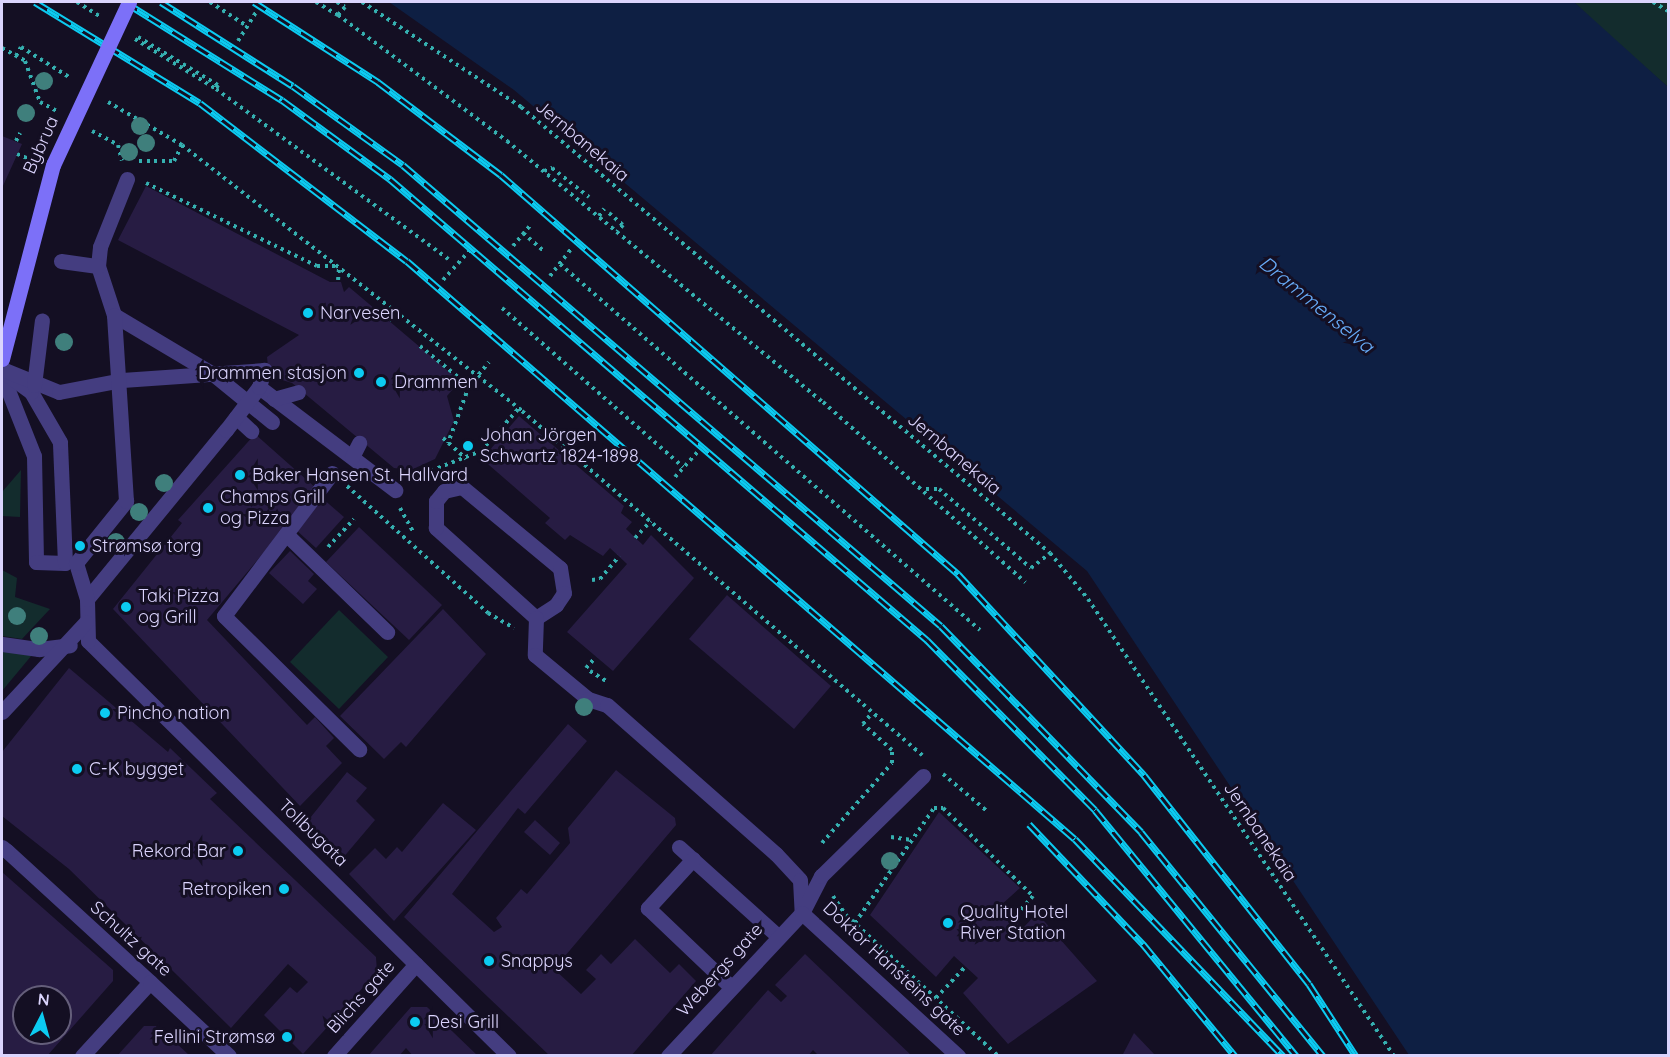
<!DOCTYPE html>
<meta charset="utf-8">
<style>
body{margin:0}
#map{position:relative;width:1670px;height:1057px;overflow:hidden;background:#140f23;font-family:Quicksand,sans-serif}
div>[style]{position:absolute}
[style*='--x']{left:calc(var(--x)*1px);top:calc(var(--y)*1px);width:calc(var(--w)*1px);rotate:calc(var(--a)*1deg)}
.green>*{inset:0;background:#132c2d}
.water>*{inset:0;background:#0e1f43}
.building>*{inset:0;background:#271c43}
.path>*{height:4px;margin-top:-2px;transform-origin:0;background:repeating-linear-gradient(90deg,#35b0b0 0 3px,transparent 0 7.5px)}
.lane>*{height:15px;margin:-7.5px;padding:0 7.5px;transform-origin:7.5px;border-radius:7.5px;background:#443d80}
.street>*{height:15px;margin:-7.5px;padding:0 7.5px;transform-origin:7.5px;border-radius:7.5px;background:#443d80}
.secondary>*{height:15px;margin:-7.5px;padding:0 7.5px;transform-origin:7.5px;border-radius:7.5px;background:#7c70f8}
.rail>*{height:7px;margin-top:-3.5px;transform-origin:0;background:repeating-linear-gradient(90deg,#140f23 0 14px,#0ccbf1 0 28px);box-sizing:border-box;border-block:2px solid #0ccbf1}
.secondary-bridge>*{height:15px;margin:-7.5px;padding:0 7.5px;transform-origin:7.5px;border-radius:7.5px;background:#7c70f8}
.trees>*{width:18px;height:18px;margin:-9px;border-radius:50%;background:#3f7f7c}
.dots>*{width:16px;height:16px;translate:-50% -50%;box-sizing:border-box;border:3px solid #140f23;border-radius:50%}
span{translate:-50% -50%;white-space:nowrap;text-align:center;line-height:1.15;-webkit-text-stroke:6px #140f23;paint-order:stroke}
.street-label{font-size:18px;color:#dbd4fd}
.poi-label{font-size:18px;color:#dbd4fd}
.left{translate:0 -50%;text-align:left}
.right{translate:-100% -50%;text-align:right}
.water-label{font-size:20px;color:#67abf8;font-style:italic}
.frame{position:absolute;inset:0;border:3px solid #dbd4fd;pointer-events:none}
.north{position:absolute;left:12px;top:985px;width:60px;height:60px;box-sizing:border-box;background:#140f23;border:2px solid #645e7a;border-radius:50%;rotate:6deg;font-size:16px;font-weight:700;line-height:24px;text-align:center;color:#dbd4fd}
.north::after{content:'';display:block;margin:auto;width:21px;height:27px;background:#0ccbf1;clip-path:polygon(50% 0,100% 100%,50% 72%,0 100%)}
</style>
<div id="map">
<div class="green">
<i style="clip-path:polygon(1574px 2px,1668px 2px,1668px 87px,1609px 36px)"></i>
<i style="clip-path:polygon(21px 470px,20px 517px,2px 516px,2px 492px)"></i>
<i style="clip-path:polygon(2px 570px,17px 578px,15px 597px,50px 609px,22px 639px,2px 636px)"></i>
<i style="clip-path:polygon(339px 610px,388px 657px,339px 709px,290px 662px)"></i>
<i style="clip-path:polygon(2px 651px,32px 655px,2px 691px)"></i>
</div>
<div class="water">
<i style="clip-path:polygon(389px 2px,1574px 2px,1668px 87px,1668px 1055px,1409px 1055px,1087px 571px,514px 90px)"></i>
</div>
<div class="building">
<i style="clip-path:polygon(2px 136px,22px 144px,2px 188px)"></i>
<i style="clip-path:polygon(146px 186px,330px 282px,341px 282px,344px 292px,349px 287px,460px 381px,447px 396px,454px 421px,435px 459px,411px 470px,394px 468px,292px 383px,269px 376px,267px 357px,299px 335px,118px 240px)"></i>
<i style="clip-path:polygon(519px 416px,624px 506px,621px 513px,632px 522px,626px 529px,643px 545px,651px 535px,694px 578px,613px 671px,567px 632px,627px 564px,610px 548px,603px 556px,570px 535px,565px 540px,545px 523px,550px 518px,482px 459px)"></i>
<i style="clip-path:polygon(255px 434px,317px 489px,207px 620px,307px 725px,315px 717px,334px 738px,326px 746px,342px 763px,300px 806px,113px 609px,182px 523px,178px 520px)"></i>
<i style="clip-path:polygon(322px 498px,344px 517px,316px 548px,295px 529px)"></i>
<i style="clip-path:polygon(359px 527px,442px 605px,409px 640px,326px 562px)"></i>
<i style="clip-path:polygon(290px 551px,314px 574px,308px 581px,317px 589px,303px 604px,269px 573px)"></i>
<i style="clip-path:polygon(727px 595px,831px 686px,794px 729px,689px 639px)"></i>
<i style="clip-path:polygon(443px 609px,486px 654px,406px 747px,401px 742px,384px 759px,340px 716px)"></i>
<i style="clip-path:polygon(69px 668px,168px 752px,170px 748px,217px 793px,210px 799px,376px 957px,377px 972px,303px 1054px,264px 1015px,290px 987px,297px 993px,308px 982px,288px 964px,231px 1028px,69px 869px,2px 816px,2px 752px)"></i>
<i style="clip-path:polygon(568px 724px,587px 741px,525px 814px,518px 808px,452px 894px,494px 932px,502px 927px,496px 918px,521px 889px,527px 894px,570px 843px,568px 828px,616px 770px,675px 818px,676px 825px,554px 969px,581px 994px,596px 979px,586px 970px,601px 954px,611px 964px,635px 939px,670px 973px,679px 964px,696px 981px,631px 1056px,550px 1056px,404px 917px)"></i>
<i style="clip-path:polygon(347px 772px,367px 788px,356px 801px,375px 820px,342px 859px,306px 823px)"></i>
<i style="clip-path:polygon(443px 803px,476px 830px,394px 921px,349px 874px,375px 848px,386px 859px,397px 847px,402px 852px)"></i>
<i style="clip-path:polygon(939px 812px,1020px 888px,1000px 906px,1023px 928px,1037px 913px,1097px 981px,1008px 1044px,963px 993px,978px 978px,954px 956px,936px 977px,870px 915px)"></i>
<i style="clip-path:polygon(535px 820px,560px 843px,550px 855px,524px 832px)"></i>
<i style="clip-path:polygon(evenodd,2px 872px,113px 970px,113px 981px,47px 1056px,2px 1056px,2px 872px,24px 997px,60px 997px,60px 1033px,24px 1033px,24px 997px)"></i>
<i style="clip-path:polygon(805px 954px,912px 1056px,819px 1056px,813px 1050px,808px 1056px,710px 1056px,768px 990px,781px 1002px,787px 996px,775px 985px)"></i>
<i style="clip-path:polygon(411px 1007px,427px 1007px,478px 1056px,413px 1056px,406px 1048px,399px 1056px,368px 1056px)"></i>
<i style="clip-path:polygon(144px 1026px,158px 1026px,190px 1056px,117px 1056px)"></i>
<i style="clip-path:polygon(1134px 1033px,1156px 1056px,1122px 1056px)"></i>
</div>
<div class="path">
<i style="--x:77;--y:2;--w:28;--a:32"></i>
<i style="--x:210;--y:2;--w:44;--a:33"></i>
<i style="--x:316;--y:2;--w:26;--a:31"></i>
<i style="--x:337;--y:2;--w:9;--a:32"></i>
<i style="--x:345;--y:7;--w:11;--a:131"></i>
<i style="--x:338;--y:15;--w:211;--a:36.7"></i>
<i style="--x:507;--y:141;--w:410;--a:39.6"></i>
<i style="--x:823;--y:402;--w:271;--a:41.7"></i>
<i style="--x:362;--y:2;--w:191;--a:33.4"></i>
<i style="--x:521;--y:107;--w:692;--a:40.13"></i>
<i style="--x:1050;--y:553;--w:60;--a:50.4"></i>
<i style="--x:1088;--y:599;--w:550;--a:56.19"></i>
<i style="--x:1653;--y:2;--w:17;--a:31"></i>
<i style="--x:138;--y:37;--w:93;--a:31"></i>
<i style="--x:218;--y:85;--w:4;--a:117"></i>
<i style="--x:135;--y:39;--w:95;--a:31.7"></i>
<i style="--x:216;--y:89;--w:288;--a:36.2"></i>
<i style="--x:238;--y:41;--w:36;--a:-58"></i>
<i style="--x:2;--y:48;--w:26;--a:29"></i>
<i style="--x:25;--y:61;--w:44;--a:69.9"></i>
<i style="--x:40;--y:102;--w:19;--a:28"></i>
<i style="--x:16;--y:56;--w:10;--a:-61"></i>
<i style="--x:21;--y:47;--w:57;--a:32"></i>
<i style="--x:108;--y:102;--w:86;--a:30.2"></i>
<i style="--x:92;--y:131;--w:30;--a:28"></i>
<i style="--x:118;--y:145;--w:16;--a:76"></i>
<i style="--x:16;--y:141;--w:9;--a:-63"></i>
<i style="--x:17;--y:154;--w:16;--a:22"></i>
<i style="--x:139;--y:161;--w:35;--a:0"></i>
<i style="--x:174;--y:161;--w:18;--a:-63"></i>
<i style="--x:182;--y:145;--w:432;--a:38"></i>
<i style="--x:522;--y:411;--w:528;--a:40.7"></i>
<i style="--x:544;--y:171;--w:9;--a:-21"></i>
<i style="--x:552;--y:168;--w:47;--a:38.1"></i>
<i style="--x:146;--y:183;--w:190;--a:25.9"></i>
<i style="--x:317;--y:266;--w:18;--a:0"></i>
<i style="--x:609;--y:213;--w:18;--a:41"></i>
<i style="--x:623;--y:225;--w:9;--a:131"></i>
<i style="--x:599;--y:216;--w:9;--a:-54"></i>
<i style="--x:523;--y:233;--w:29;--a:41"></i>
<i style="--x:513;--y:246;--w:26;--a:-50"></i>
<i style="--x:560;--y:264;--w:557;--a:41.07"></i>
<i style="--x:550;--y:276;--w:37;--a:-52"></i>
<i style="--x:338;--y:280;--w:12;--a:-85"></i>
<i style="--x:443;--y:280;--w:39;--a:-48"></i>
<i style="--x:502;--y:308;--w:241;--a:41.3"></i>
<i style="--x:389;--y:321;--w:13;--a:-51"></i>
<i style="--x:420;--y:346;--w:63;--a:39.2"></i>
<i style="--x:469;--y:386;--w:61;--a:110.2"></i>
<i style="--x:469;--y:386;--w:31;--a:-50"></i>
<i style="--x:443;--y:438;--w:31;--a:42"></i>
<i style="--x:675;--y:477;--w:38;--a:-48"></i>
<i style="--x:410;--y:479;--w:76;--a:-21.5"></i>
<i style="--x:481;--y:451;--w:57;--a:-48.5"></i>
<i style="--x:347;--y:486;--w:190;--a:42"></i>
<i style="--x:488;--y:613;--w:30;--a:30"></i>
<i style="--x:926;--y:489;--w:13;--a:0"></i>
<i style="--x:939;--y:489;--w:121;--a:40.7"></i>
<i style="--x:1031;--y:568;--w:24;--a:-38"></i>
<i style="--x:400;--y:508;--w:29;--a:61"></i>
<i style="--x:635;--y:538;--w:23;--a:-47"></i>
<i style="--x:328;--y:547;--w:38;--a:-47"></i>
<i style="--x:592;--y:580;--w:8;--a:-7"></i>
<i style="--x:600;--y:579;--w:30;--a:-50"></i>
<i style="--x:586;--y:668;--w:15;--a:-48"></i>
<i style="--x:590;--y:671;--w:19;--a:32"></i>
<i style="--x:943;--y:774;--w:57;--a:40.1"></i>
<i style="--x:891;--y:837;--w:21;--a:8"></i>
<i style="--x:822;--y:843;--w:106;--a:-48.8"></i>
<i style="--x:892;--y:763;--w:13;--a:-90"></i>
<i style="--x:892;--y:750;--w:39;--a:-138"></i>
<i style="--x:863;--y:724;--w:14;--a:-51"></i>
<i style="--x:833;--y:896;--w:23;--a:56"></i>
<i style="--x:846;--y:915;--w:207;--a:42.8"></i>
<i style="--x:855;--y:923;--w:140;--a:-55.5"></i>
<i style="--x:934;--y:808;--w:9;--a:0"></i>
<i style="--x:943;--y:808;--w:126;--a:44.4"></i>
<i style="--x:1033;--y:896;--w:30;--a:132"></i>
<i style="--x:936;--y:998;--w:42;--a:-46.9"></i>
</div>
<div class="lane">
<i style="--x:2;--y:375;--w:87;--a:68.4"></i>
<i style="--x:34;--y:456;--w:106;--a:88.9"></i>
<i style="--x:36;--y:562;--w:29;--a:2"></i>
<i style="--x:65;--y:563;--w:121;--a:-92.4"></i>
<i style="--x:60;--y:442;--w:58;--a:-120.1"></i>
<i style="--x:31;--y:392;--w:31;--a:-144"></i>
<i style="--x:332;--y:473;--w:179;--a:127.1"></i>
<i style="--x:224;--y:616;--w:190;--a:44.6"></i>
<i style="--x:462;--y:487;--w:127;--a:39.6"></i>
<i style="--x:560;--y:568;--w:25;--a:81"></i>
<i style="--x:564;--y:593;--w:14;--a:124"></i>
<i style="--x:556;--y:605;--w:24;--a:147"></i>
<i style="--x:536;--y:618;--w:135;--a:-138"></i>
<i style="--x:436;--y:528;--w:27;--a:-90"></i>
<i style="--x:436;--y:501;--w:13;--a:-51"></i>
<i style="--x:444;--y:491;--w:18;--a:-13"></i>
<i style="--x:286;--y:534;--w:141;--a:44.1"></i>
<i style="--x:536;--y:618;--w:37;--a:92"></i>
<i style="--x:535;--y:655;--w:69;--a:39.7"></i>
<i style="--x:588;--y:699;--w:20;--a:18"></i>
<i style="--x:607;--y:705;--w:225;--a:41.4"></i>
<i style="--x:776;--y:854;--w:35;--a:47"></i>
<i style="--x:800;--y:880;--w:33;--a:87"></i>
<i style="--x:679;--y:847;--w:133;--a:42"></i>
<i style="--x:7;--y:851;--w:194;--a:42.5"></i>
<i style="--x:693;--y:859;--w:67;--a:132.6"></i>
<i style="--x:648;--y:908;--w:115;--a:43.6"></i>
<i style="--x:802;--y:913;--w:42;--a:-62.8"></i>
<i style="--x:821;--y:876;--w:143;--a:-44.4"></i>
</div>
<div class="street">
<i style="--x:127;--y:179;--w:73;--a:111.7"></i>
<i style="--x:100;--y:247;--w:19;--a:96"></i>
<i style="--x:98;--y:266;--w:52;--a:71.9"></i>
<i style="--x:114;--y:315;--w:115;--a:30.8"></i>
<i style="--x:213;--y:374;--w:76;--a:39.1"></i>
<i style="--x:61;--y:261;--w:37;--a:8"></i>
<i style="--x:2;--y:369;--w:61;--a:22"></i>
<i style="--x:59;--y:392;--w:64;--a:-10.8"></i>
<i style="--x:122;--y:380;--w:143;--a:-4"></i>
<i style="--x:34;--y:385;--w:65;--a:-83"></i>
<i style="--x:259;--y:387;--w:171;--a:37.1"></i>
<i style="--x:274;--y:399;--w:25;--a:-16"></i>
<i style="--x:236;--y:417;--w:21;--a:43"></i>
<i style="--x:352;--y:457;--w:16;--a:-63"></i>
<i style="--x:87;--y:599;--w:219;--a:-50.6"></i>
<i style="--x:226;--y:430;--w:54;--a:-52.5"></i>
<i style="--x:259;--y:387;--w:18;--a:-74"></i>
<i style="--x:88;--y:641;--w:591;--a:44.59"></i>
<i style="--x:88;--y:641;--w:42;--a:-91.4"></i>
<i style="--x:87;--y:599;--w:38;--a:-107"></i>
<i style="--x:76;--y:563;--w:80;--a:-51.1"></i>
<i style="--x:126;--y:501;--w:186;--a:-93.7"></i>
<i style="--x:2;--y:644;--w:37;--a:8"></i>
<i style="--x:39;--y:649;--w:31;--a:-7"></i>
<i style="--x:2;--y:712;--w:123;--a:-47"></i>
<i style="--x:2;--y:847;--w:6;--a:39"></i>
<i style="--x:82;--y:1056;--w:100;--a:-47.4"></i>
<i style="--x:150;--y:982;--w:108;--a:43.1"></i>
<i style="--x:334;--y:1056;--w:123;--a:-48.3"></i>
<i style="--x:668;--y:1056;--w:196;--a:-46.9"></i>
<i style="--x:802;--y:913;--w:212;--a:42.5"></i>
</div>
<div class="secondary">
<i style="--x:2;--y:359;--w:201;--a:-75.3"></i>
</div>
<div class="rail">
<i style="--x:35;--y:2;--w:193;--a:31.5"></i>
<i style="--x:200;--y:103;--w:260;--a:37.4"></i>
<i style="--x:407;--y:261;--w:883;--a:40.87"></i>
<i style="--x:1075;--y:839;--w:301;--a:46.2"></i>
<i style="--x:125;--y:2;--w:185;--a:32"></i>
<i style="--x:282;--y:100;--w:134;--a:36.2"></i>
<i style="--x:390;--y:179;--w:708;--a:40.65"></i>
<i style="--x:927;--y:640;--w:239;--a:45.3"></i>
<i style="--x:1095;--y:810;--w:318;--a:50.7"></i>
<i style="--x:161;--y:2;--w:156;--a:32.5"></i>
<i style="--x:293;--y:86;--w:135;--a:35.7"></i>
<i style="--x:403;--y:165;--w:708;--a:40.59"></i>
<i style="--x:941;--y:626;--w:287;--a:45.8"></i>
<i style="--x:1141;--y:832;--w:289;--a:50.9"></i>
<i style="--x:254;--y:2;--w:148;--a:32.8"></i>
<i style="--x:378;--y:82;--w:154;--a:37.1"></i>
<i style="--x:501;--y:175;--w:607;--a:41.12"></i>
<i style="--x:958;--y:574;--w:274;--a:47.2"></i>
<i style="--x:1144;--y:775;--w:266;--a:51.7"></i>
<i style="--x:1309;--y:984;--w:86;--a:56.9"></i>
<i style="--x:1029;--y:824;--w:166;--a:46.5"></i>
<i style="--x:1143;--y:944;--w:145;--a:50.6"></i>
</div>
<div class="secondary-bridge">
<i style="--x:53;--y:165;--w:180;--a:-65"></i>
</div>
<div class="trees">
<i style="left:44px;top:81px"></i>
<i style="left:26px;top:113px"></i>
<i style="left:140px;top:126px"></i>
<i style="left:146px;top:143px"></i>
<i style="left:129px;top:152px"></i>
<i style="left:64px;top:342px"></i>
<i style="left:164px;top:483px"></i>
<i style="left:139px;top:512px"></i>
<i style="left:116px;top:542px"></i>
<i style="left:17px;top:616px"></i>
<i style="left:39px;top:636px"></i>
<i style="left:584px;top:707px"></i>
<i style="left:890px;top:861px"></i>
</div>
<div class="dots">
<i style="left:308px;top:313px;background:#0ccbf1"></i>
<i style="left:359px;top:373px;background:#0ccbf1"></i>
<i style="left:381px;top:382px;background:#0ccbf1"></i>
<i style="left:468px;top:446px;background:#0ccbf1"></i>
<i style="left:240px;top:475px;background:#0ccbf1"></i>
<i style="left:208px;top:508px;background:#0ccbf1"></i>
<i style="left:80px;top:546px;background:#0ccbf1"></i>
<i style="left:126px;top:607px;background:#0ccbf1"></i>
<i style="left:105px;top:713px;background:#0ccbf1"></i>
<i style="left:77px;top:769px;background:#0ccbf1"></i>
<i style="left:238px;top:851px;background:#0ccbf1"></i>
<i style="left:284px;top:889px;background:#0ccbf1"></i>
<i style="left:948px;top:923px;background:#0ccbf1"></i>
<i style="left:489px;top:961px;background:#0ccbf1"></i>
<i style="left:415px;top:1022px;background:#0ccbf1"></i>
<i style="left:287px;top:1037px;background:#0ccbf1"></i>
</div>
<div class="street-label">
<span style="left:582px;top:141px;rotate:40deg">Jernbanekaia</span>
<span style="left:41px;top:145px;rotate:-66deg">Bybrua</span>
<span style="left:954px;top:454px;rotate:40deg">Jernbanekaia</span>
<span style="left:1260px;top:832px;rotate:56deg">Jernbanekaia</span>
<span style="left:313px;top:833px;rotate:44deg">Tollbugata</span>
<span style="left:131px;top:939px;rotate:42deg">Schultz gate</span>
<span style="left:894px;top:969px;rotate:43deg">Doktor Hansteins gate</span>
<span style="left:720px;top:970px;rotate:-48deg">Webergs gate</span>
<span style="left:361px;top:997px;rotate:-48deg">Blichs gate</span>
</div>
<div class="poi-label">
<span class="left" style="left:320px;top:313px">Narvesen</span>
<span class="right" style="left:347px;top:373px">Drammen stasjon</span>
<span class="left" style="left:394px;top:382px">Drammen</span>
<span class="left" style="left:480px;top:446px">Johan Jörgen<br>Schwartz 1824-1898</span>
<span class="left" style="left:252px;top:475px">Baker Hansen St. Hallvard</span>
<span class="left" style="left:220px;top:508px">Champs Grill<br>og Pizza</span>
<span class="left" style="left:92px;top:546px">Strømsø torg</span>
<span class="left" style="left:138px;top:607px">Taki Pizza<br>og Grill</span>
<span class="left" style="left:117px;top:713px">Pincho nation</span>
<span class="left" style="left:89px;top:769px">C-K bygget</span>
<span class="right" style="left:226px;top:851px">Rekord Bar</span>
<span class="right" style="left:272px;top:889px">Retropiken</span>
<span class="left" style="left:960px;top:923px">Quality Hotel<br>River Station</span>
<span class="left" style="left:501px;top:961px">Snappys</span>
<span class="left" style="left:427px;top:1022px">Desi Grill</span>
<span class="right" style="left:275px;top:1037px">Fellini Strømsø</span>
</div>
<div class="water-label">
<span style="left:1317px;top:304px;rotate:39deg">Drammenselva</span>
</div>
<div class="frame"></div>
<div class="north">N</div>
</div>
